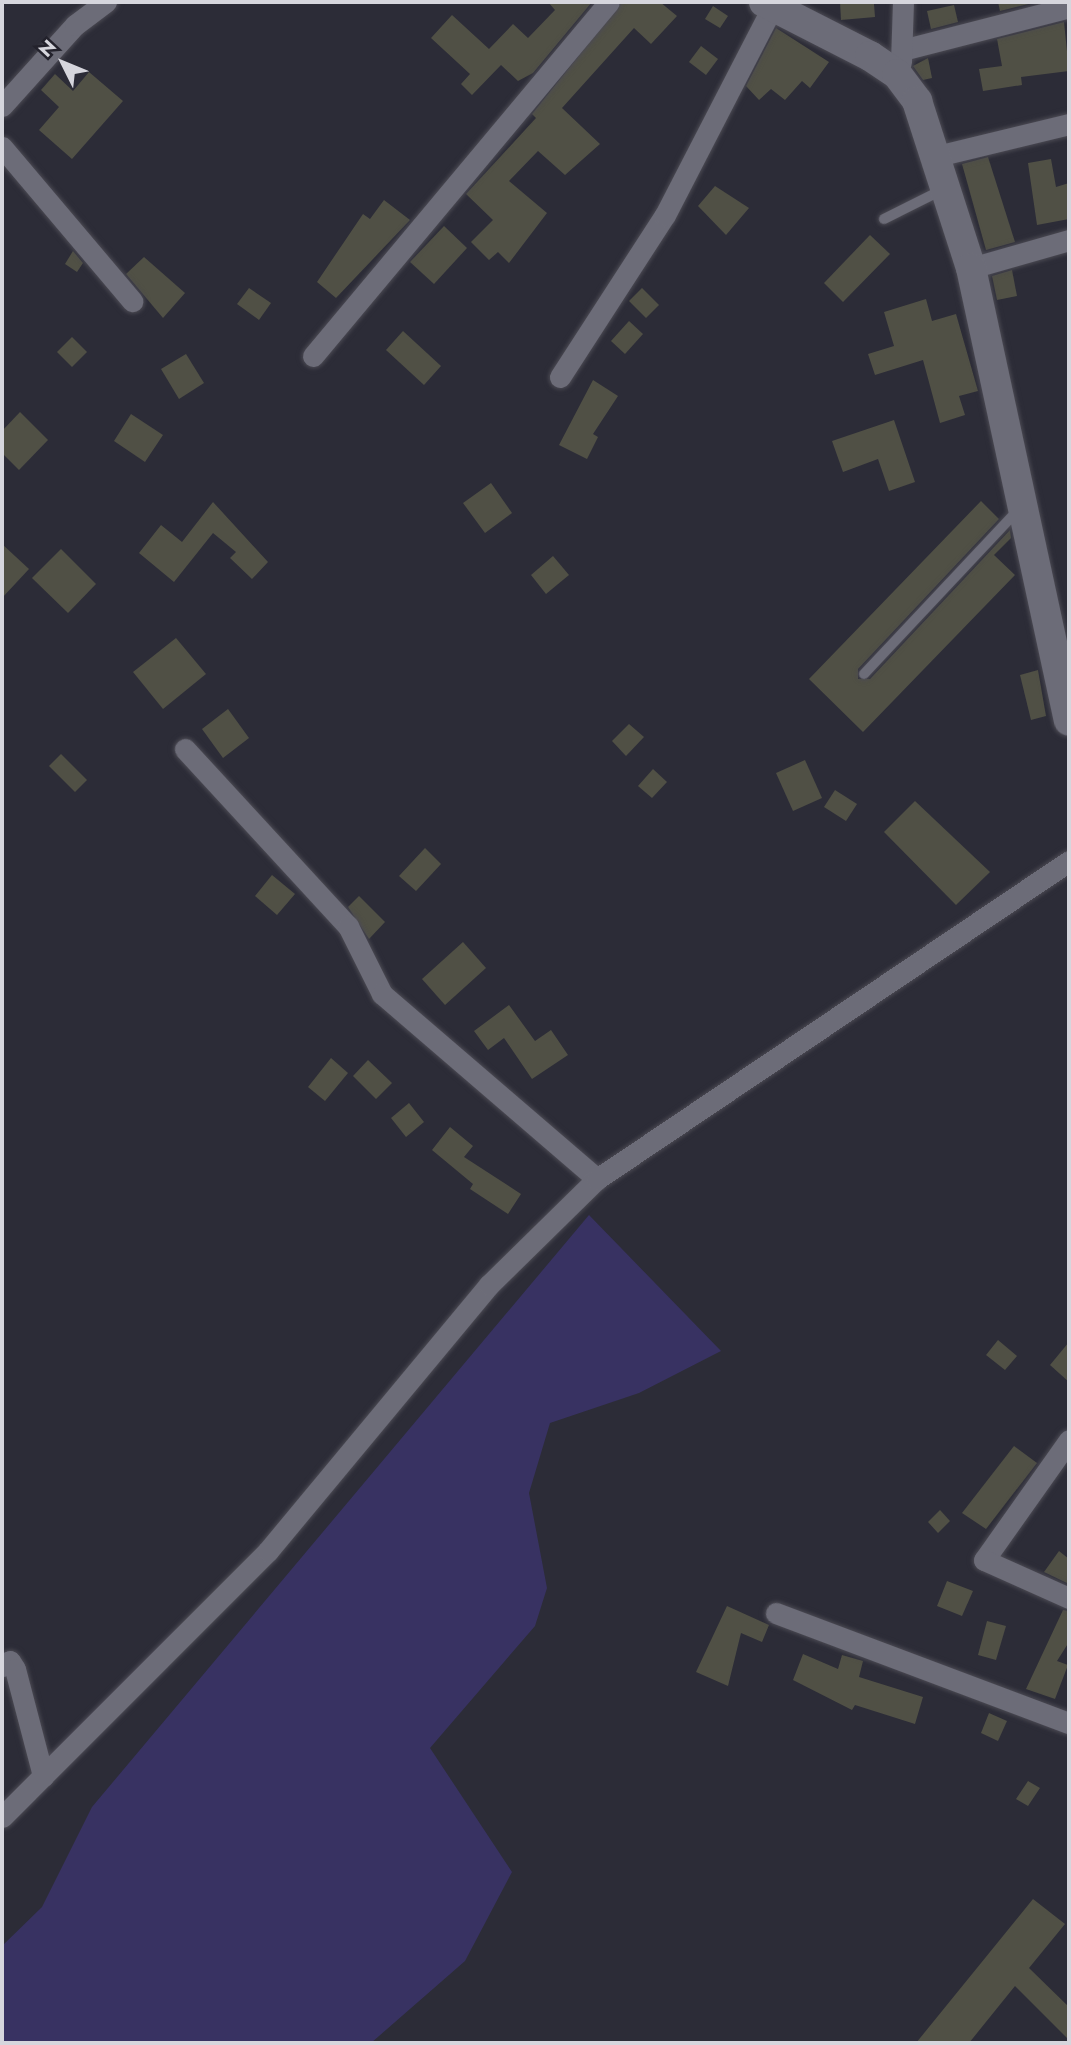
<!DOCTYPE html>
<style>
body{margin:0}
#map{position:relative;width:1071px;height:2045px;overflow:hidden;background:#2c2c37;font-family:Jost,sans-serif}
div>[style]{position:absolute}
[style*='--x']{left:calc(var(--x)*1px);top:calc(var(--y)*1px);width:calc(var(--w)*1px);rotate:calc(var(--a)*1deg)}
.green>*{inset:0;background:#383262}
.building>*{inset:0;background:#505045}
.roads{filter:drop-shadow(0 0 2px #4b4a53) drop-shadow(0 0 2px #4b4a53)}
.lane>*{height:10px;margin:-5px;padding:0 5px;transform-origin:5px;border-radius:5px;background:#6c6c78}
.street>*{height:21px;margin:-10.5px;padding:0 10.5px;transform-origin:10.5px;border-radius:10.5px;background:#6c6c78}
.secondary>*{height:30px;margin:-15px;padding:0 15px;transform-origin:15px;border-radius:15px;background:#6c6c78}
span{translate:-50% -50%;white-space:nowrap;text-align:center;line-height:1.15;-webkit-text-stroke:6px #23222c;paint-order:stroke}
.frame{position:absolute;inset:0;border:4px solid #d6d6dd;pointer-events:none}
.north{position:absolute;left:28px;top:28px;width:70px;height:70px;-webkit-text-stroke:5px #23222c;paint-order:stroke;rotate:313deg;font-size:19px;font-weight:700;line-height:28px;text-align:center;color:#d6d6dd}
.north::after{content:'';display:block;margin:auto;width:24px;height:32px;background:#d6d6dd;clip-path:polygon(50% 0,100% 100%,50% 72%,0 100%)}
</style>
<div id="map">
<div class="green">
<i style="clip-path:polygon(589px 1215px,721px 1351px,639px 1393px,550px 1423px,529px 1493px,547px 1588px,535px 1626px,430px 1748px,512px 1872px,465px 1961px,371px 2043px,2px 2043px,2px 1946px,42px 1907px,92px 1807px)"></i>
</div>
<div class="building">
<i style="clip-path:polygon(548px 2px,592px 2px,533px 73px,518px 81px,501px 65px,472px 95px,461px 84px,470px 74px,431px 38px,452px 15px,489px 49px,513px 24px,528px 38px,555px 10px)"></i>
<i style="clip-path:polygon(622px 2px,660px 2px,677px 16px,651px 44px,634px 28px,562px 108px,600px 144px,565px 175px,538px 151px,509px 181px,547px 213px,509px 263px,498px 252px,489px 260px,471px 242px,493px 220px,466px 194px,536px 118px,532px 114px)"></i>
<i style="clip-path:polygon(840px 2px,874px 4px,875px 17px,841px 20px)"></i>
<i style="clip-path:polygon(998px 2px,1037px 2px,1000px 11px)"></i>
<i style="clip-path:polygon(954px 5px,958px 22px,931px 29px,927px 11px)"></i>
<i style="clip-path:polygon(713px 6px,728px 16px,720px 28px,705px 19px)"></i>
<i style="clip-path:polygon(1064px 22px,1069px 71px,1021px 77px,1022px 85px,983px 91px,979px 69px,1002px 66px,997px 39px)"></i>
<i style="clip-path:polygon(776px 28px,829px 62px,810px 88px,802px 81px,785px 100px,771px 89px,759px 100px,746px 86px)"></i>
<i style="clip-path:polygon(701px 46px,718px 59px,706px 75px,689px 62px)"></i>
<i style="clip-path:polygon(928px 58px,932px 78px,923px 80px,913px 66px)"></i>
<i style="clip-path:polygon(89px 72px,123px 101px,72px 159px,39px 130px,59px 107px,41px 90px,55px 74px,73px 91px)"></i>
<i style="clip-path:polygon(988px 157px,1015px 242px,986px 250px,962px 164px)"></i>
<i style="clip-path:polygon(1051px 159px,1056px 187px,1069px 183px,1069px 219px,1037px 225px,1028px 163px)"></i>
<i style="clip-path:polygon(715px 186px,749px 208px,726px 235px,698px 206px)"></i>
<i style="clip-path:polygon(384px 200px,410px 220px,336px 298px,317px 282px,363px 214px,370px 219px)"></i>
<i style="clip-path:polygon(444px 226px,467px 248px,434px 284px,410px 262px)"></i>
<i style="clip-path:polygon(870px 235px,890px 254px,843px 302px,824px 283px)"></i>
<i style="clip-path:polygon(73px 251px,83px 263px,77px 272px,65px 264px)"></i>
<i style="clip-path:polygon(144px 257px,185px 293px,163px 318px,126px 274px)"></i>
<i style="clip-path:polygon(1012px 270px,1017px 296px,997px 300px,992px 276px)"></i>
<i style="clip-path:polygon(249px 288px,271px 303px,259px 320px,237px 304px)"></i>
<i style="clip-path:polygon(642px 288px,659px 305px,646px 318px,629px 301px)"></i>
<i style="clip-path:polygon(926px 299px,932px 321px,956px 314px,978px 391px,959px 396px,965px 415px,940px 423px,923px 360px,875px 375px,868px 354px,894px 346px,884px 312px)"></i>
<i style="clip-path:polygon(629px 321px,643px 334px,625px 354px,611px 341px)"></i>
<i style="clip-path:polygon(403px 331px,441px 366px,424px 385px,386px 350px)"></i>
<i style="clip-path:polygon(72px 337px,87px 352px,72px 367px,57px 352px)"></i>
<i style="clip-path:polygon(186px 354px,204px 383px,179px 399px,161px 369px)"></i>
<i style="clip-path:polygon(593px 380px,618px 396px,593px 434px,598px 437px,587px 459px,559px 445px)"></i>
<i style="clip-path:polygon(20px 412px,48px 440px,19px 470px,2px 453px,2px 431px)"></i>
<i style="clip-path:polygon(131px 414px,163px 435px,145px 462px,114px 441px)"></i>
<i style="clip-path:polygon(894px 420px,915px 482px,889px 491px,878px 459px,843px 472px,832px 441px)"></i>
<i style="clip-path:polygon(491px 483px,512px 513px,485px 533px,463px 503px)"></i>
<i style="clip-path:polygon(981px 501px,999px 519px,858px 669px,858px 679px,870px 679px,1010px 530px,1011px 538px,994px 555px,1015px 575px,863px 732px,809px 679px)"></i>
<i style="clip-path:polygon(213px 502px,268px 562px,252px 579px,230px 558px,236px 552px,213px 533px,174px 582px,139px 553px,161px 525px,182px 542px)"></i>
<i style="clip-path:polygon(2px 544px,29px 569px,2px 598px)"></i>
<i style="clip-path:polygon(61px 549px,96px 584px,68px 613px,32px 578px)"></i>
<i style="clip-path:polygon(553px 556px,569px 575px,546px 594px,531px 575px)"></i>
<i style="clip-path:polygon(176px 638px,206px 674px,163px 709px,133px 672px)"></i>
<i style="clip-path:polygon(1038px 670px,1046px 716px,1031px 720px,1020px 675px)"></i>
<i style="clip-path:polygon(228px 709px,249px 738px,223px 758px,202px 729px)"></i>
<i style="clip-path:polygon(629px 724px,644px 737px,626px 756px,612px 741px)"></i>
<i style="clip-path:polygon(61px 754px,87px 780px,75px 792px,49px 766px)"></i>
<i style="clip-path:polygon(805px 760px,822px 798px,793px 811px,776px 773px)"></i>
<i style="clip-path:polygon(653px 769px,667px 782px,652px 798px,638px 786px)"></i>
<i style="clip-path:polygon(835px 790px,857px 804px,846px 821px,824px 807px)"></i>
<i style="clip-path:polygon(915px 801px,990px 872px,956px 905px,884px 832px)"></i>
<i style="clip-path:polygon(425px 848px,441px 864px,416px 891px,399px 876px)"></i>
<i style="clip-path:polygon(272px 875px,295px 894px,277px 915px,255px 896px)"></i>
<i style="clip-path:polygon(359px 896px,385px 922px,369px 939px,348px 907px)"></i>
<i style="clip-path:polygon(463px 942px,486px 968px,445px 1005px,422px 979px)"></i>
<i style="clip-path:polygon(509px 1005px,535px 1041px,551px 1030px,568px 1055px,532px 1079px,504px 1038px,488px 1050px,474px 1031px)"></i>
<i style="clip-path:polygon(331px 1058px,348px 1073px,325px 1101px,308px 1087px)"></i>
<i style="clip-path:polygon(368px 1060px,392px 1083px,376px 1099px,353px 1076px)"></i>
<i style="clip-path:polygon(409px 1103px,424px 1122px,406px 1137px,391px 1118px)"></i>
<i style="clip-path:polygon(450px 1127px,473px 1146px,464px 1157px,521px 1194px,508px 1214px,470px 1189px,473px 1184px,432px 1150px)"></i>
<i style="clip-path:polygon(998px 1340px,1017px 1356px,1005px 1370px,986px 1355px)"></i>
<i style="clip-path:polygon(1069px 1342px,1069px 1382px,1050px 1365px)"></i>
<i style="clip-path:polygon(1014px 1446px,1037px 1463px,986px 1529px,962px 1513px)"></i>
<i style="clip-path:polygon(940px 1510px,950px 1521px,938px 1533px,928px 1522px)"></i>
<i style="clip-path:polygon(1059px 1551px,1069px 1559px,1069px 1584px,1044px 1572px)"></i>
<i style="clip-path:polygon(947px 1581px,973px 1591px,962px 1616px,937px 1606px)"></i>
<i style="clip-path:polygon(727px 1606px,769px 1625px,762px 1642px,741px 1633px,728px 1686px,696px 1672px)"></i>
<i style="clip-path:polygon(1063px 1610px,1069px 1611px,1069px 1642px,1057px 1661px,1068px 1665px,1055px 1699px,1026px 1689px)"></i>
<i style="clip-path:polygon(987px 1621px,1006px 1626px,996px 1660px,978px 1655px)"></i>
<i style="clip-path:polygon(803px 1654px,838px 1669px,842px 1655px,863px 1661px,859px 1677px,923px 1697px,915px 1724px,855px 1705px,852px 1710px,793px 1680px)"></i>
<i style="clip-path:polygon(989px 1713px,1007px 1721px,998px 1741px,981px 1733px)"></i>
<i style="clip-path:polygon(1028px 1781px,1040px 1788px,1028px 1806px,1016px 1799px)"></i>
<i style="clip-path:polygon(1033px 1899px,1065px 1924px,1029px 1968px,1069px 2007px,1069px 2040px,1015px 1986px,969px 2043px,916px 2043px)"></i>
</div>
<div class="roads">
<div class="lane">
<i style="--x:884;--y:219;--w:67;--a:-26.6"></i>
<i style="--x:864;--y:674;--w:225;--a:-46.8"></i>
</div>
<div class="street">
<i style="--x:906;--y:49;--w:168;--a:-14.4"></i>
<i style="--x:901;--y:62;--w:60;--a:-88.1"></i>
<i style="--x:2;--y:106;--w:109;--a:-48"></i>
<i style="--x:75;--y:25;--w:39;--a:-37"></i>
<i style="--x:2;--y:147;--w:202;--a:49.8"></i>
<i style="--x:937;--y:156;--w:136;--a:-13.6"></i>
<i style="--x:971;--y:268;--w:102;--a:-15.9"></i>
<i style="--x:313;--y:356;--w:461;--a:-50.1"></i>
<i style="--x:560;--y:377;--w:193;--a:-57.1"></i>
<i style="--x:665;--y:215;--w:235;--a:-62.7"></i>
<i style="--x:185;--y:749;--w:241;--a:47.4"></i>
<i style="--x:348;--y:926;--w:76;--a:63.4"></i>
<i style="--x:382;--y:994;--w:284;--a:40.7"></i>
<i style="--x:1069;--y:1440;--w:147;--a:125.3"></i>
<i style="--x:984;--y:1560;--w:93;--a:24.1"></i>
<i style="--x:776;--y:1613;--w:313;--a:20.6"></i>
<i style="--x:2;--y:1666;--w:9;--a:-32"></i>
<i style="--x:10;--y:1661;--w:9;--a:58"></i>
<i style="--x:15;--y:1669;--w:111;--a:75.3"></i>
<i style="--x:2;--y:1817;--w:376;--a:-45"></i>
<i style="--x:268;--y:1551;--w:346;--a:-50.3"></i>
<i style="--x:489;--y:1285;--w:151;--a:-44.5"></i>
<i style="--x:597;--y:1179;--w:569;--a:-33.97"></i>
</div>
<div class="secondary">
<i style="--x:764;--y:2;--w:119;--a:27"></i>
<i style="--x:870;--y:56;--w:32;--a:34"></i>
<i style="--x:897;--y:74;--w:34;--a:53"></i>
<i style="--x:917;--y:101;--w:176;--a:72.1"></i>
<i style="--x:971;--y:268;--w:463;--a:77.8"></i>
</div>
</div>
<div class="frame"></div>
<div class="north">N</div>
</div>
